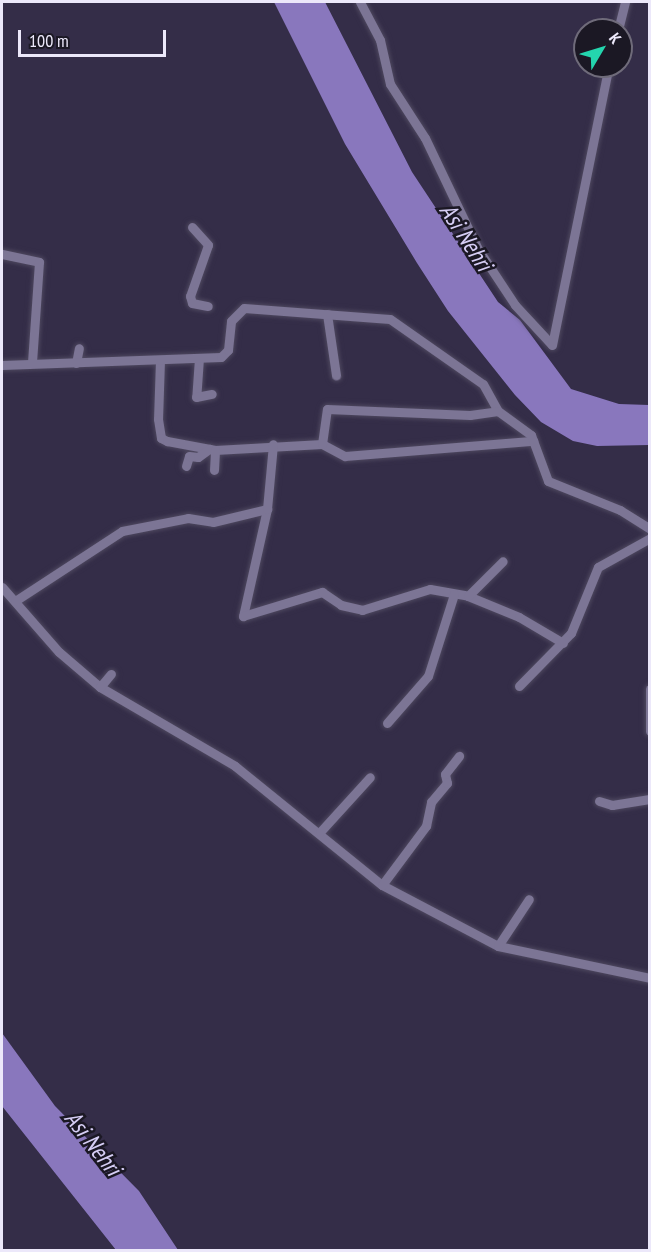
<!DOCTYPE html>
<style>
body{margin:0}
#map{position:relative;width:651px;height:1252px;overflow:hidden;background:#342d48;font-family:"PT Sans Narrow",sans-serif}
div>[style]{position:absolute}
[style*='--x']{left:calc(var(--x)*1px);top:calc(var(--y)*1px);width:calc(var(--w)*1px);rotate:calc(var(--a)*1deg)}
.water>*{inset:0;background:#8977bd}
.roads{filter:drop-shadow(0 0 2px #4e485f) drop-shadow(0 0 2px #4e485f)}
.minor>*{height:9px;margin:-4.5px;padding:0 4.5px;transform-origin:4.5px;border-radius:4.5px;background:#7c7595}
span{translate:-50% -50%;white-space:nowrap;text-align:center;line-height:1.15;-webkit-text-stroke:5px #1b1824;paint-order:stroke}
.water-label{font-size:24px;color:#d6cef5;font-style:italic}
.frame{position:absolute;inset:0;border:3px solid #ece8fa;pointer-events:none}
.north{position:absolute;left:573px;top:18px;width:60px;height:60px;box-sizing:border-box;background:#1b1824;border:2px solid #6f6b7a;border-radius:50%;rotate:52deg;font-size:16px;font-weight:700;line-height:24px;text-align:center;color:#ece8fa}
.north::after{content:'';display:block;margin:auto;width:21px;height:27px;background:#24d5ae;clip-path:polygon(50% 0,100% 100%,50% 72%,0 100%)}
.scale{position:absolute;left:18px;top:30px;width:148px;height:27px;box-sizing:border-box;border:3px solid #ece8fa;border-top:0;padding-left:8px;font-size:18px;line-height:21px;white-space:nowrap;color:#ece8fa;-webkit-text-stroke:4px #1b1824;paint-order:stroke}
</style>
<div id="map">
<div class="water">
<i style="clip-path:polygon(274px 2px,325px 2px,412px 172px,498px 302px,520px 320px,571px 389px,619px 404px,649px 405px,649px 445px,597px 446px,573px 441px,541px 422px,515px 395px,448px 311px,417px 263px,345px 144px)"></i>
<i style="clip-path:polygon(2px 1033px,55px 1106px,139px 1191px,178px 1250px,116px 1250px,2px 1106px)"></i>
</div>
<div class="roads">
<div class="minor">
<i style="--x:360;--y:2;--w:43;--a:62.2"></i>
<i style="--x:380;--y:40;--w:45;--a:77.2"></i>
<i style="--x:390;--y:84;--w:64;--a:57.1"></i>
<i style="--x:425;--y:138;--w:123;--a:64.5"></i>
<i style="--x:478;--y:249;--w:67;--a:56.5"></i>
<i style="--x:515;--y:305;--w:54;--a:47.2"></i>
<i style="--x:552;--y:345;--w:285;--a:-78.5"></i>
<i style="--x:618;--y:30;--w:29;--a:-76"></i>
<i style="--x:192;--y:227;--w:24;--a:48"></i>
<i style="--x:208;--y:245;--w:54;--a:109.4"></i>
<i style="--x:190;--y:296;--w:7;--a:74"></i>
<i style="--x:192;--y:303;--w:16;--a:11"></i>
<i style="--x:2;--y:254;--w:38;--a:12"></i>
<i style="--x:39;--y:262;--w:101;--a:94"></i>
<i style="--x:327;--y:314;--w:62;--a:81.6"></i>
<i style="--x:199;--y:358;--w:39;--a:94"></i>
<i style="--x:196;--y:397;--w:16;--a:-11"></i>
<i style="--x:160;--y:360;--w:59;--a:91.9"></i>
<i style="--x:158;--y:419;--w:19;--a:81"></i>
<i style="--x:161;--y:438;--w:7;--a:27"></i>
<i style="--x:167;--y:441;--w:49;--a:10.6"></i>
<i style="--x:215;--y:450;--w:107;--a:-3.2"></i>
<i style="--x:322;--y:444;--w:26;--a:28"></i>
<i style="--x:345;--y:456;--w:189;--a:-4.6"></i>
<i style="--x:76;--y:363;--w:15;--a:-79"></i>
<i style="--x:2;--y:365;--w:219;--a:-2.1"></i>
<i style="--x:221;--y:357;--w:10;--a:-45"></i>
<i style="--x:228;--y:350;--w:29;--a:-84"></i>
<i style="--x:231;--y:321;--w:18;--a:-45"></i>
<i style="--x:244;--y:308;--w:146;--a:4.3"></i>
<i style="--x:390;--y:319;--w:113;--a:35"></i>
<i style="--x:483;--y:384;--w:31;--a:61"></i>
<i style="--x:498;--y:411;--w:41;--a:36"></i>
<i style="--x:531;--y:435;--w:49;--a:69.7"></i>
<i style="--x:548;--y:481;--w:78;--a:21.9"></i>
<i style="--x:620;--y:510;--w:36;--a:32"></i>
<i style="--x:322;--y:444;--w:35;--a:-82"></i>
<i style="--x:327;--y:409;--w:143;--a:2.4"></i>
<i style="--x:470;--y:415;--w:28;--a:-8"></i>
<i style="--x:186;--y:466;--w:10;--a:-73"></i>
<i style="--x:189;--y:456;--w:9;--a:6"></i>
<i style="--x:198;--y:457;--w:14;--a:-36"></i>
<i style="--x:214;--y:470;--w:20;--a:-87"></i>
<i style="--x:267;--y:509;--w:110;--a:102.6"></i>
<i style="--x:243;--y:616;--w:83;--a:-16.9"></i>
<i style="--x:322;--y:592;--w:23;--a:34"></i>
<i style="--x:341;--y:605;--w:22;--a:13"></i>
<i style="--x:362;--y:610;--w:71;--a:-17.2"></i>
<i style="--x:430;--y:589;--w:39;--a:10"></i>
<i style="--x:468;--y:596;--w:55;--a:22.4"></i>
<i style="--x:519;--y:617;--w:51;--a:30.6"></i>
<i style="--x:2;--y:587;--w:86;--a:48.8"></i>
<i style="--x:59;--y:652;--w:54;--a:40.5"></i>
<i style="--x:100;--y:687;--w:156;--a:30.3"></i>
<i style="--x:235;--y:766;--w:189;--a:39"></i>
<i style="--x:382;--y:885;--w:131;--a:27.7"></i>
<i style="--x:498;--y:946;--w:155;--a:11.9"></i>
<i style="--x:468;--y:596;--w:49;--a:-45"></i>
<i style="--x:15;--y:601;--w:128;--a:-33.2"></i>
<i style="--x:122;--y:531;--w:67;--a:-11.1"></i>
<i style="--x:188;--y:518;--w:25;--a:9"></i>
<i style="--x:213;--y:522;--w:56;--a:-13.5"></i>
<i style="--x:267;--y:509;--w:65;--a:-84.7"></i>
<i style="--x:519;--y:686;--w:74;--a:-45.5"></i>
<i style="--x:571;--y:633;--w:71;--a:-67.8"></i>
<i style="--x:598;--y:567;--w:60;--a:-29.1"></i>
<i style="--x:100;--y:687;--w:17;--a:-50"></i>
<i style="--x:650;--y:689;--w:42;--a:90"></i>
<i style="--x:387;--y:723;--w:62;--a:-48.9"></i>
<i style="--x:428;--y:676;--w:86;--a:-72.4"></i>
<i style="--x:599;--y:801;--w:14;--a:17"></i>
<i style="--x:612;--y:805;--w:38;--a:-9"></i>
<i style="--x:320;--y:832;--w:74;--a:-47.7"></i>
<i style="--x:382;--y:885;--w:74;--a:-53.3"></i>
<i style="--x:426;--y:826;--w:25;--a:-78"></i>
<i style="--x:431;--y:802;--w:25;--a:-50"></i>
<i style="--x:447;--y:783;--w:9;--a:-103"></i>
<i style="--x:445;--y:774;--w:23;--a:-52"></i>
<i style="--x:498;--y:946;--w:56;--a:-56.6"></i>
</div>
</div>
<div class="water-label">
<span style="left:466px;top:237px;rotate:57deg">Asi Nehri</span>
<span style="left:93px;top:1143px;rotate:52deg">Asi Nehri</span>
</div>
<div class="frame"></div>
<div class="north">K</div>
<div class="scale">100 m</div>
</div>
